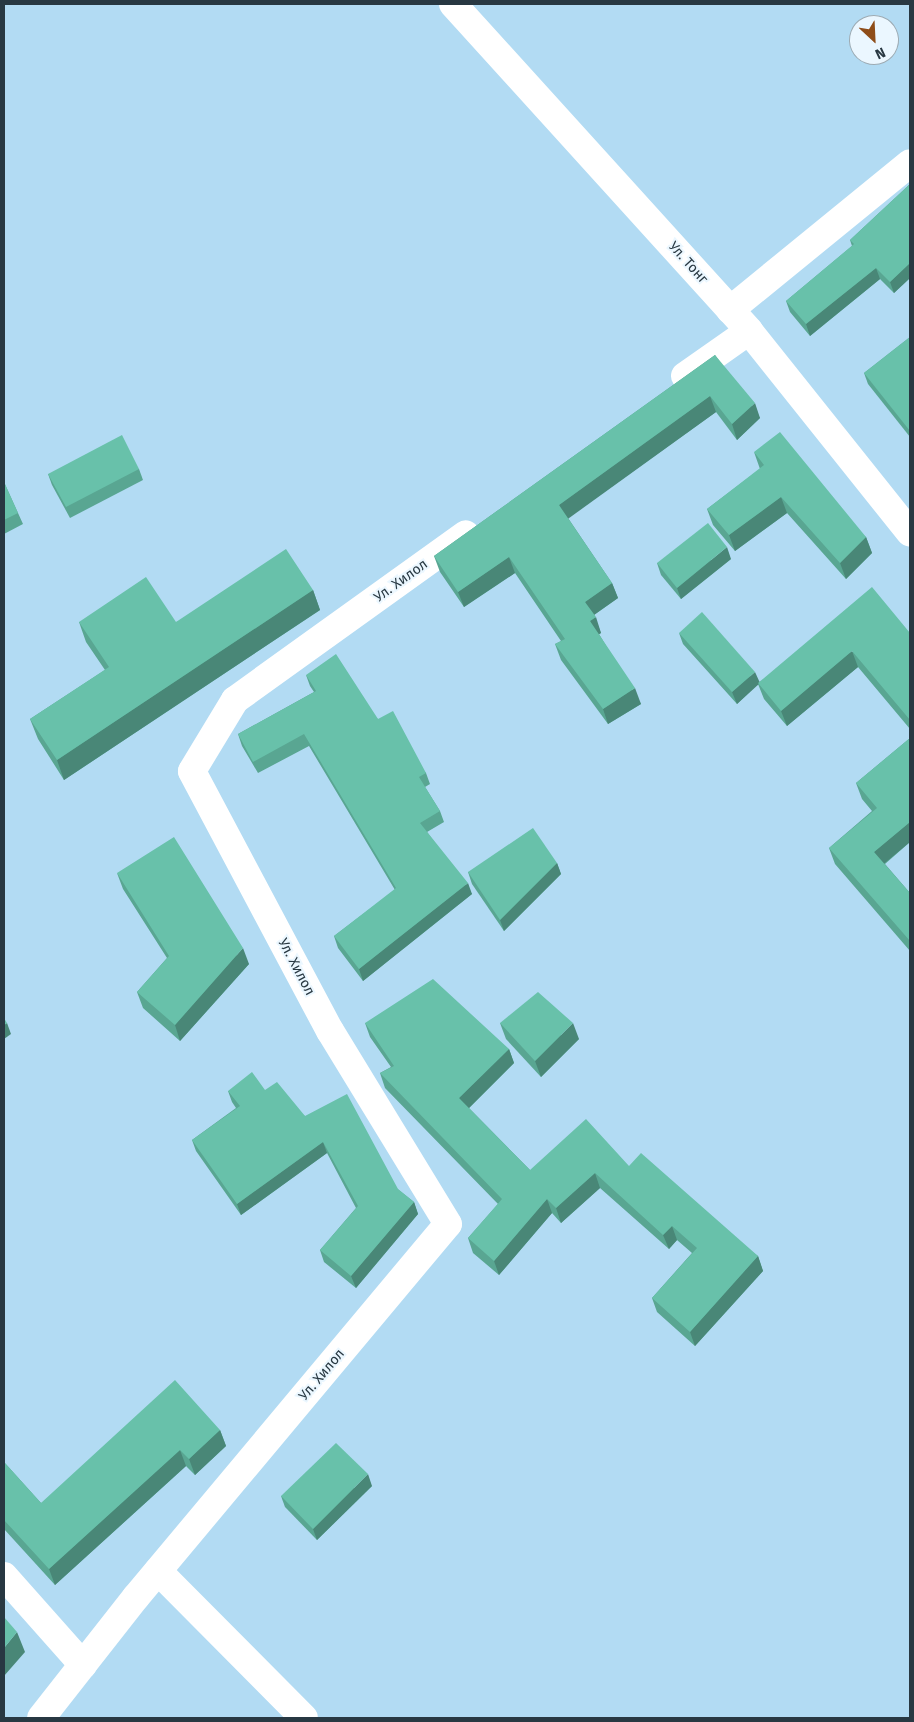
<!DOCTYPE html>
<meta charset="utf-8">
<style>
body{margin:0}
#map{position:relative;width:914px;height:1722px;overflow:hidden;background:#b2dbf3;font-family:"Fira Sans",sans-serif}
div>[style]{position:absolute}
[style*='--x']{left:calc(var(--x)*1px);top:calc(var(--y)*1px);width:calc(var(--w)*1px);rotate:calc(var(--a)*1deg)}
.minor>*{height:28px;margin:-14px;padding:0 14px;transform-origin:14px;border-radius:14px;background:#fff}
.tertiary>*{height:28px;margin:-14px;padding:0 14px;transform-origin:14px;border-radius:14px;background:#fff}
.wall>*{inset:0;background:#59a692}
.shaded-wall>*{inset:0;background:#498777}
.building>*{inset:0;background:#68c1aa}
span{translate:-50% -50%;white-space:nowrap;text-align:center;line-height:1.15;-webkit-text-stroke:4px #ebf7ff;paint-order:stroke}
.street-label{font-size:14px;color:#283842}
.frame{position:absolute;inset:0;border:5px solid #283842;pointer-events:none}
.north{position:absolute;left:849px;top:15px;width:50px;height:50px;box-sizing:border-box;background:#ebf7ff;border:1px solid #9dabb3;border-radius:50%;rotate:155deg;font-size:14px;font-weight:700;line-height:20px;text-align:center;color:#283842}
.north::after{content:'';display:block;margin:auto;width:18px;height:22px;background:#8e4d19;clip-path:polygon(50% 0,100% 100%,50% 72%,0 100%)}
</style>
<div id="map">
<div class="minor">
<i style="--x:730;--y:310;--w:232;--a:-39.2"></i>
<i style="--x:685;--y:376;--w:78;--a:-35.1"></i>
<i style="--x:158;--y:1571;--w:207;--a:45.2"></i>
<i style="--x:4;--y:1576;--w:119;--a:48.4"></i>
<i style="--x:41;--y:1718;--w:154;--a:-51.9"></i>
<i style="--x:136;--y:1597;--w:486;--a:-50.1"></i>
<i style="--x:448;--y:1224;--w:226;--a:-121.4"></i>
<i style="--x:330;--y:1031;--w:294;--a:-118"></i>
<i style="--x:192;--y:771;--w:83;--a:-58.8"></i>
<i style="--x:235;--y:700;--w:284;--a:-35.7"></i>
</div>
<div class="tertiary">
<i style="--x:453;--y:4;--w:441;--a:47.8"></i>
<i style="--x:749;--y:331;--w:258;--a:51.4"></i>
</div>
<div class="wall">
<i style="clip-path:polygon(910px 184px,910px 278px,894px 293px,880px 279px,810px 336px,790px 312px,786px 301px,852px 246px,850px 240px)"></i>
<i style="clip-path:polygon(910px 337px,910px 437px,868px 384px,864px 373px)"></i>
<i style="clip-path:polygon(715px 355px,760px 418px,737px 440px,716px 412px,568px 518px,612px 583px,618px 598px,594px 615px,601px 633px,599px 634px,641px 704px,608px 724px,561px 660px,555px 644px,561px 641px,515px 573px,464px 607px,440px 572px,434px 556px)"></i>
<i style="clip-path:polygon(754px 452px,866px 537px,872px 553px,846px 579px,787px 513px,735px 551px,713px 525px,707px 509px,760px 469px)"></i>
<i style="clip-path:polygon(139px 469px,143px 480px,70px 518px,52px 485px,48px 474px)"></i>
<i style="clip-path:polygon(4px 482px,18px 513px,23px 524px,4px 534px)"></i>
<i style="clip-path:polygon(731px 559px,681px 599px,661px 575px,657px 563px)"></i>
<i style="clip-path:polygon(313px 590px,320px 610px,64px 780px,38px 739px,30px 719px,105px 670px,86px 642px,79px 622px,176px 622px)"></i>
<i style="clip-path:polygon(679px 633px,759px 682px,910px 633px,910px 729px,858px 667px,787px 726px,764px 699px,758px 684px,737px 704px,683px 644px)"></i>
<i style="clip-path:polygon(306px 675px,378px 719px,426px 773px,430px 784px,425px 787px,440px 811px,444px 822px,427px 832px,472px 894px,363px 981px,338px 948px,334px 936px,395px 890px,309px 746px,258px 773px,242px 746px,238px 734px,314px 692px,310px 686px)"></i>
<i style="clip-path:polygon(910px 738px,910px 842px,885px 864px,910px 893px,910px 951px,835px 864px,829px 848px,872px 811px,862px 799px,856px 783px)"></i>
<i style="clip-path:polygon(557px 863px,561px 874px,504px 931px,472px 884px,468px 872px)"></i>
<i style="clip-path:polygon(117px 873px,249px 964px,180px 1041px,143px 1008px,137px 992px,167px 958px,123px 889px)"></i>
<i style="clip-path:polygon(365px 1023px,509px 1049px,514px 1063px,469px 1108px,530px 1170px,629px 1166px,758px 1256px,763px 1271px,695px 1346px,657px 1312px,652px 1298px,692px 1253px,677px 1240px,669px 1249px,600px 1188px,561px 1223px,552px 1213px,499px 1275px,473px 1253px,468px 1238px,498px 1204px,385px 1088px,380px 1073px,391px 1067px,370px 1037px)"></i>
<i style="clip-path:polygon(500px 1023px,579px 1039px,541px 1077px,506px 1039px)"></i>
<i style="clip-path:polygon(265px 1090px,305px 1116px,414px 1202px,418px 1214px,356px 1288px,324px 1262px,320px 1250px,356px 1208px,327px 1153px,241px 1215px,196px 1151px,192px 1140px,236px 1108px,232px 1102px,228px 1091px)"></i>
<i style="clip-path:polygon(220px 1430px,226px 1446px,195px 1475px,186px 1466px,55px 1585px,4px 1529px,4px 1462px,41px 1503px)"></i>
<i style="clip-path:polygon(372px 1486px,317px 1540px,285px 1507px,281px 1496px)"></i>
</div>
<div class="shaded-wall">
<i style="clip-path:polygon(910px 263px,910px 278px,894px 293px,890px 282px)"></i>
<i style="clip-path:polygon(876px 268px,880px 279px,810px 336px,806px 324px)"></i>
<i style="clip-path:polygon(710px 396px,716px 412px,565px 521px,559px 505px)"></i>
<i style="clip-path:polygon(755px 403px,760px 418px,737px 440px,732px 424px)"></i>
<i style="clip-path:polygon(781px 497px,787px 513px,735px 551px,729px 535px)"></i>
<i style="clip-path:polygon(866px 537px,872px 553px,846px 579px,840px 563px)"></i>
<i style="clip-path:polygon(727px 547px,731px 559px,681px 599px,677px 588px)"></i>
<i style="clip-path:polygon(509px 557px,515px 573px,464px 607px,458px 592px)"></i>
<i style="clip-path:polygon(612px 583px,618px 598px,591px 617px,585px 602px)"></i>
<i style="clip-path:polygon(313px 590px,320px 610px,64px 780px,57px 760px)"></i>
<i style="clip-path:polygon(596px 617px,601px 633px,596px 636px,590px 621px)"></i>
<i style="clip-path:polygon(852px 651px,858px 667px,787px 726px,781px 711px)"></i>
<i style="clip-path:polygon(755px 672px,760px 683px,737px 704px,732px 692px)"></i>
<i style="clip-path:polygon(635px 688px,641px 704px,608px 724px,603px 709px)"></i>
<i style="clip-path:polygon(910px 822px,910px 842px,880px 867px,874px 852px)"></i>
<i style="clip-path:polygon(557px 863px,561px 874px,504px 931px,500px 920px)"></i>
<i style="clip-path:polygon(468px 883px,472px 894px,363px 981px,359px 969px)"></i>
<i style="clip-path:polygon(243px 948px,249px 964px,180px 1041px,175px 1025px)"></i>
<i style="clip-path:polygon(7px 1023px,11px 1034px,4px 1039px,4px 1025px)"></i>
<i style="clip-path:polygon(573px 1023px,579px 1039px,541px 1077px,535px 1061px)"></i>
<i style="clip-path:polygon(509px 1049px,514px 1063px,465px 1112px,459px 1098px)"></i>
<i style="clip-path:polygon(323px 1142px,327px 1153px,241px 1215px,237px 1204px)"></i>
<i style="clip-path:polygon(595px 1173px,600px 1188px,561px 1223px,556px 1208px)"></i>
<i style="clip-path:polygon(547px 1199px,552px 1213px,499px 1275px,494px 1261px)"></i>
<i style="clip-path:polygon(414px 1202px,418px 1214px,356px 1288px,351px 1276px)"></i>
<i style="clip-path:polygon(672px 1226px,677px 1240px,669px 1249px,663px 1235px)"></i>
<i style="clip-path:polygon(758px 1256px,763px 1271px,695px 1346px,690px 1332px)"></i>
<i style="clip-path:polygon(220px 1430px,226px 1446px,195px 1475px,189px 1459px)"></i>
<i style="clip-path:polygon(180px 1450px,186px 1466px,55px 1585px,49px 1569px)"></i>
<i style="clip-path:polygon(368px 1474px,372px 1486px,317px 1540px,313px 1529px)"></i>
<i style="clip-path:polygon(17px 1632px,25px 1652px,4px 1676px,4px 1648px)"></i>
</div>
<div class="building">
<i style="clip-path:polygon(910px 184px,910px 263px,890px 282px,876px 268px,806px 324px,786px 301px,854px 244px,850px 240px)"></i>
<i style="clip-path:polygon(910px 337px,910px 431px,864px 373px)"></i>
<i style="clip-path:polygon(715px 355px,755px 403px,732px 424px,710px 396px,559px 505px,612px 583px,585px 602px,596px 617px,590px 621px,635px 688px,603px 709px,555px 644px,565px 639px,509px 557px,458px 592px,434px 556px)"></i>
<i style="clip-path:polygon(780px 432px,866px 537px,840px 563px,781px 497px,729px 535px,707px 509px,764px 465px,754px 452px)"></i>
<i style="clip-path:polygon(122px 435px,139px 469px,66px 507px,48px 474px)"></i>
<i style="clip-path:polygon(4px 482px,18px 513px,4px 520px)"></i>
<i style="clip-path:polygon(708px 523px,727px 547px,677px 588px,657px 563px)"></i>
<i style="clip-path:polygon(286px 549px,313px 590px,57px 760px,30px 719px,109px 667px,79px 622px,146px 577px,176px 622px)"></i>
<i style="clip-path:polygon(872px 587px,910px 633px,910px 720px,852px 651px,781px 711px,758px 683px)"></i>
<i style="clip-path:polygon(702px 612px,755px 672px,732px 692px,679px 633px)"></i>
<i style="clip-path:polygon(336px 654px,378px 719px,393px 711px,426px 773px,419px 777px,440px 811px,420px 823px,468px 883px,359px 969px,334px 936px,396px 888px,304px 734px,253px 762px,238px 734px,316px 691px,306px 675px)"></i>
<i style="clip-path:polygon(910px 738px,910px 822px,874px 852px,910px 893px,910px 941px,829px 848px,877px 808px,856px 783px)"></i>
<i style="clip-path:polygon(533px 828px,557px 863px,500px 920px,468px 872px)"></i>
<i style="clip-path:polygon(174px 837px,243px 948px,175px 1025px,137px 992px,169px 956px,117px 873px)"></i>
<i style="clip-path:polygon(433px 979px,509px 1049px,459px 1098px,530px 1170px,586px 1119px,629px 1166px,641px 1153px,758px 1256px,690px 1332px,652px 1298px,697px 1248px,672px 1226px,663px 1235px,595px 1173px,556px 1208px,547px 1199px,494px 1261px,468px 1238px,502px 1199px,380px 1073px,394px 1066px,365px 1023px)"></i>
<i style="clip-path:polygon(538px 992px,573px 1023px,535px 1061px,500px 1023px)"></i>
<i style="clip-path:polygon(4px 1018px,7px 1023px,4px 1025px)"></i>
<i style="clip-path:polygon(252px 1072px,265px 1090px,277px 1082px,305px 1116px,347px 1094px,398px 1189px,414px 1202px,351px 1276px,320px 1250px,358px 1206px,323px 1142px,237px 1204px,192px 1140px,240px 1106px,228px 1091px)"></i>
<i style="clip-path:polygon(175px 1380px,220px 1430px,189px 1459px,180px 1450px,49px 1569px,4px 1520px,4px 1462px,41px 1503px)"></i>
<i style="clip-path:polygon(336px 1443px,368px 1474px,313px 1529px,281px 1496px)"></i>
<i style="clip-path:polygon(4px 1617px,17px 1632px,4px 1648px)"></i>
</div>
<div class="street-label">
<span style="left:688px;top:263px;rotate:48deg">Ул. Тонг</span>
<span style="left:401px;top:581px;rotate:-36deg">Ул. Хилол</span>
<span style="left:296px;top:967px;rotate:62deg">Ул. Хилол</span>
<span style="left:322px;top:1375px;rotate:-50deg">Ул. Хилол</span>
</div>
<div class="frame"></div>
<div class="north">N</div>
</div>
